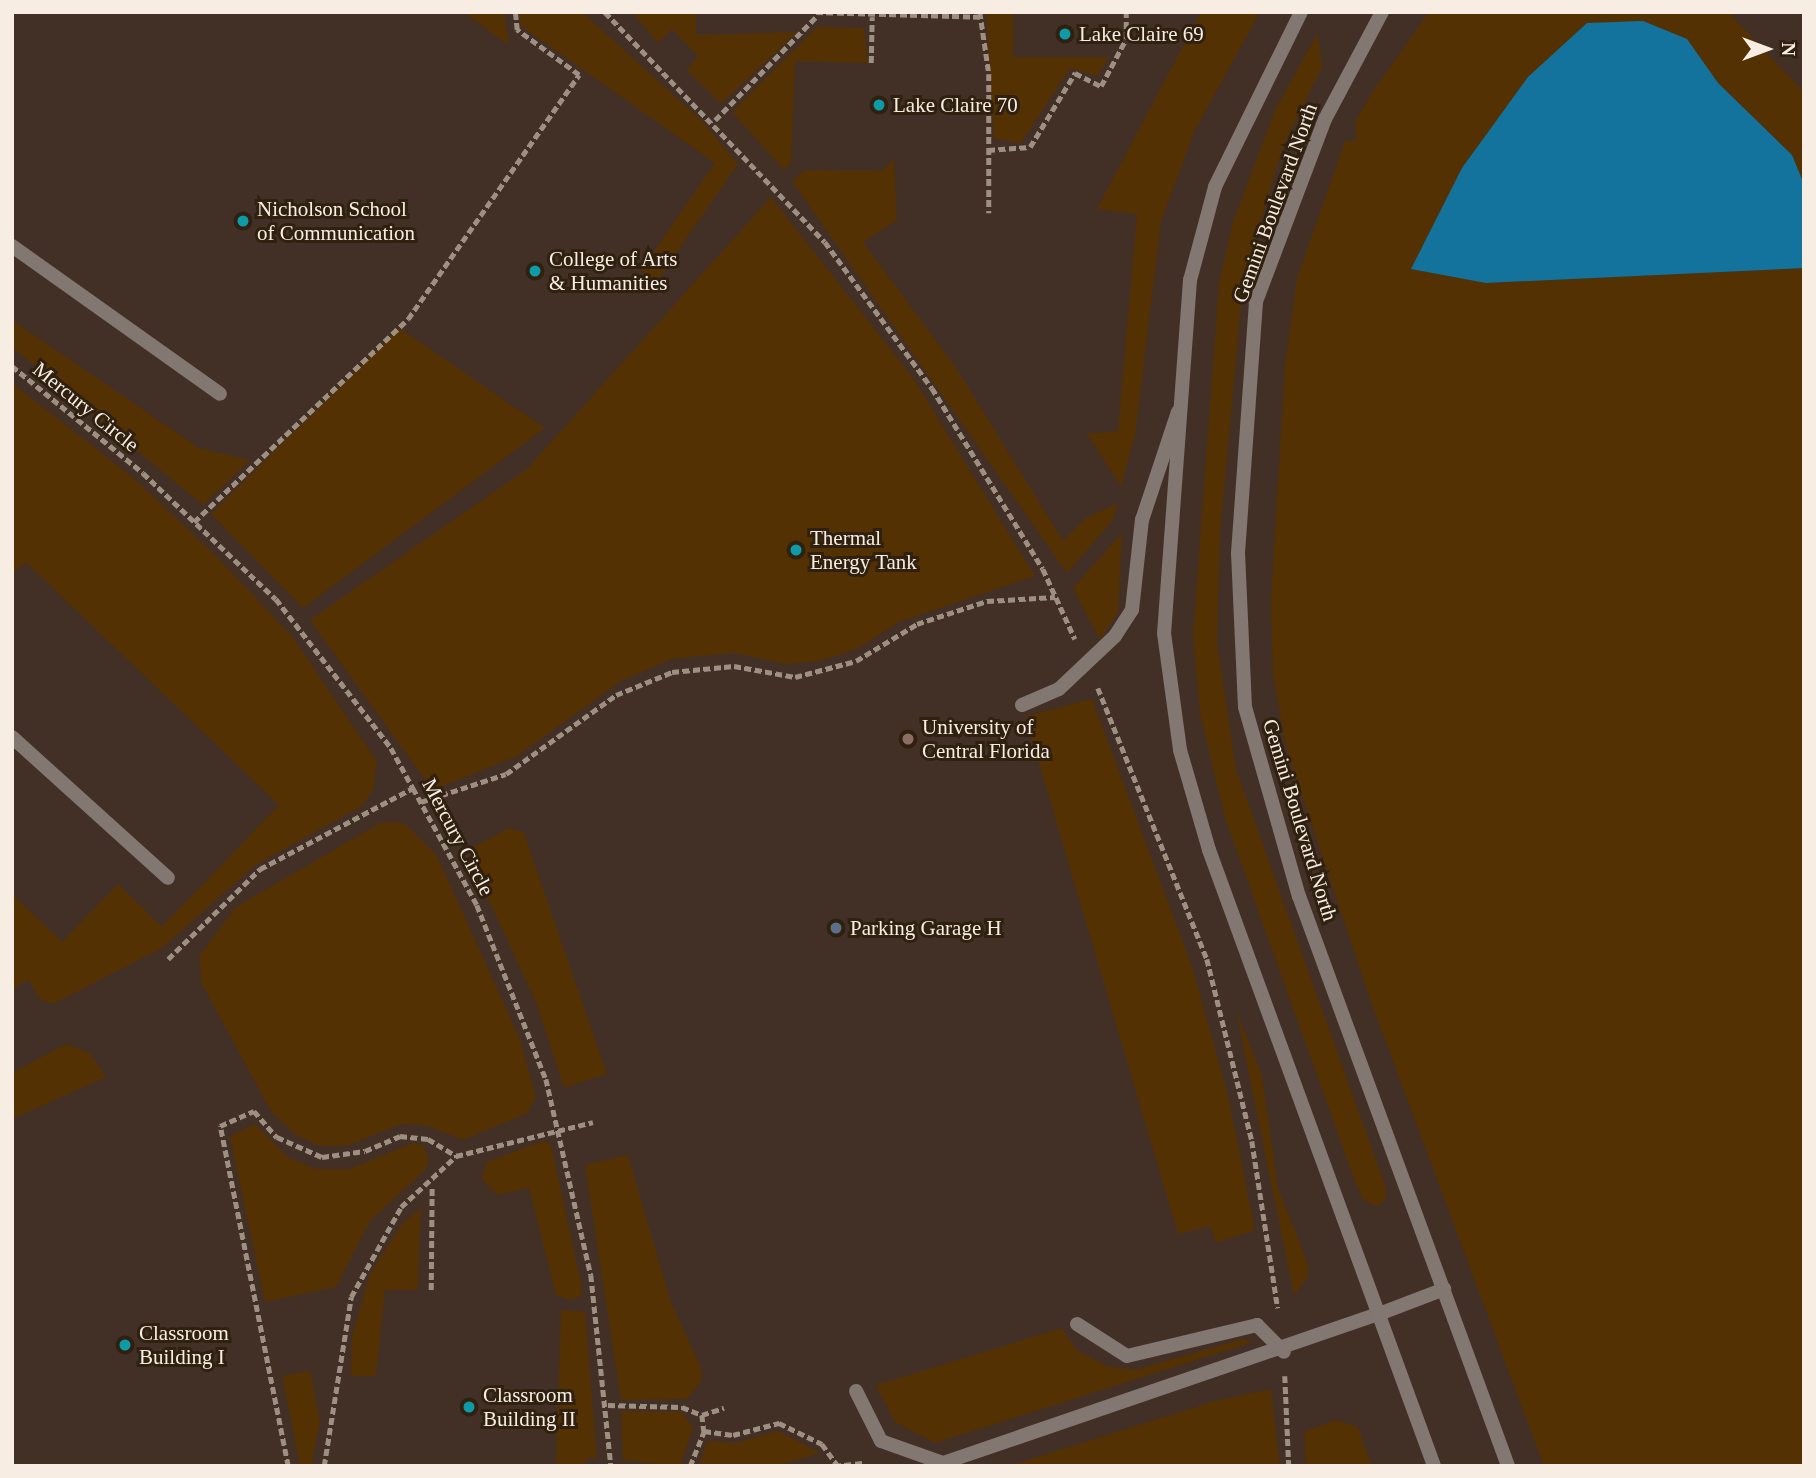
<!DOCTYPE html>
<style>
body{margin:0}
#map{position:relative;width:1816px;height:1478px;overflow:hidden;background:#392a1a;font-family:"Times New Roman",serif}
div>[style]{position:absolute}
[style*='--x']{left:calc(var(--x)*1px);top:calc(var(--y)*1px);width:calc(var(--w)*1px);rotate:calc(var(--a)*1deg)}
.education>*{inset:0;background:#423027}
.green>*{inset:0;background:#533103}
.water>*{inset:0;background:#13739c}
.path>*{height:4.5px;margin-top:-2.25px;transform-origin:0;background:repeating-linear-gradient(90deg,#9d9083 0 7px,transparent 0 10.5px)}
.lane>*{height:14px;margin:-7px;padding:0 7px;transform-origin:7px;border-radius:7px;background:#827771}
.street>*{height:14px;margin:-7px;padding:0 7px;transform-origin:7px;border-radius:7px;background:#827771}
.dots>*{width:19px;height:19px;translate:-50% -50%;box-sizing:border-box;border:4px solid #2f2010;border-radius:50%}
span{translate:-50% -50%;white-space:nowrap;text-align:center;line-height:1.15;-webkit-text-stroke:6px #2f2010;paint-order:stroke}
.poi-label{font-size:21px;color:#f7ede3}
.left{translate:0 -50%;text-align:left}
.street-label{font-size:21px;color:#f7ede3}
.frame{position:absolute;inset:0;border:14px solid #f7ede3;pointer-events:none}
.north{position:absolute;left:1732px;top:14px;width:70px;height:70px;-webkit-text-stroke:5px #2f2010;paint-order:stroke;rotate:90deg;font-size:19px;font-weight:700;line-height:28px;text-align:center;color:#f7ede3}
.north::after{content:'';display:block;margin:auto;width:24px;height:32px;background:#f7ede3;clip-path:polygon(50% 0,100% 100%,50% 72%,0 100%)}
</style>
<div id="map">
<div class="education">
<i style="clip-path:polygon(12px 12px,1804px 12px,1804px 1466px,12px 1466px)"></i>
</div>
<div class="green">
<i style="clip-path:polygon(463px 12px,504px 12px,509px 45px)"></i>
<i style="clip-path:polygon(519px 12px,582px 12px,702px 121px,738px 164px,652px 288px,641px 270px,715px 163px,521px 26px)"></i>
<i style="clip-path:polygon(632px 12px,696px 12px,696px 35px,797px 32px,721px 104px,687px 70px,698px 56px,672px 29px,658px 43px)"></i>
<i style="clip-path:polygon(986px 12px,1013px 12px,1013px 57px,1109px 57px,1097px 76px,1070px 68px,1020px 144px,994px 138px)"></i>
<i style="clip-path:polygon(1201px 12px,1260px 12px,1195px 130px,1161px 222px,1135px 436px,1121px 486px,1087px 434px,1118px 431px,1137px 214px,1097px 209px)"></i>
<i style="clip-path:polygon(1429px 12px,1728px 12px,1804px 92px,1804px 184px,1792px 155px,1718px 83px,1687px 39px,1486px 283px,1804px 268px,1804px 1466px,1544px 1466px,1371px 1002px,1286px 747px,1273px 675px,1271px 600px,1285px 365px,1297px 278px,1345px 141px,1356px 141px,1355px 122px,1371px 94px)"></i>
<i style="clip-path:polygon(817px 27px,864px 28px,868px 63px,795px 61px,791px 164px,783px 169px,732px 112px)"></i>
<i style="clip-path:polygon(1318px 33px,1322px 67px,1282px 149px,1243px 282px,1220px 533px,1217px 643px,1236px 769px,1385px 1185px,1387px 1197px,1378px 1206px,1364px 1201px,1356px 1184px,1225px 818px,1200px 714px,1193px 636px,1219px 283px,1233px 222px,1276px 108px)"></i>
<i style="clip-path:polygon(894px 159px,897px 220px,863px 242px,957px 369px,1063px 541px,1087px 517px,1118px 503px,1113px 520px,1067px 573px,792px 181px,805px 170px,882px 171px)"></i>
<i style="clip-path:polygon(771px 197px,913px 378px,1035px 576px,899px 622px,857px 649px,820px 661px,786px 664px,734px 653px,671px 659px,621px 681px,517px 756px,438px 788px,429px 785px,310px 620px,527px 469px)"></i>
<i style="clip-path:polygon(12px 320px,199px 448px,250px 460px,203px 505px,12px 347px)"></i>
<i style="clip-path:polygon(399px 328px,545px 428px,303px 608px,211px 514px)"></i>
<i style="clip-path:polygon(12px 383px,136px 480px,218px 558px,291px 635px,377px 761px,373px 790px,362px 806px,254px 866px,162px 948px,53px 1004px,40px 999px,29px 980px,12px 989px,12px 894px,62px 942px,118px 884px,162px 927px,279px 805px,26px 562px,12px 574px)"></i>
<i style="clip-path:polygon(1122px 533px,1118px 612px,1100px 640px,1073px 588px)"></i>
<i style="clip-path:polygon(1092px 699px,1193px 969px,1228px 1095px,1255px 1230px,1216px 1243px,1210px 1226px,1178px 1234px,1025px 716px)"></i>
<i style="clip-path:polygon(382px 822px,404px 823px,437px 856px,519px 1037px,536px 1096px,528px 1113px,463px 1140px,425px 1125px,401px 1124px,349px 1145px,320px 1146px,296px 1135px,271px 1111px,202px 984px,199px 956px,236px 907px)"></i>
<i style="clip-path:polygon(509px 828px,524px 833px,607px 1074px,564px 1088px,536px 1002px,470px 860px,474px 847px)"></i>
<i style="clip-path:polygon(1236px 1010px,1262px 1075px,1278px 1188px,1308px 1264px,1308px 1277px,1294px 1295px)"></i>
<i style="clip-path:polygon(66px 1044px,90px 1053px,106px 1077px,12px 1119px,12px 1073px)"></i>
<i style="clip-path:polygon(255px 1124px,287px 1157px,316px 1169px,349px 1169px,413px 1143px,424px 1146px,429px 1160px,425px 1170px,370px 1221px,336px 1287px,265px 1302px,230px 1136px)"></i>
<i style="clip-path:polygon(545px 1140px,551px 1145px,581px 1283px,582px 1296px,570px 1300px,556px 1295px,529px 1188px,497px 1195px,482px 1179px,487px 1162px)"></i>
<i style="clip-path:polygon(628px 1155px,671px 1302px,701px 1368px,702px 1380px,687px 1399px,621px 1400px,585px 1165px)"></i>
<i style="clip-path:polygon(421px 1208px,418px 1290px,385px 1290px,376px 1376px,351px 1376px,352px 1336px,370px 1274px,402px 1224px)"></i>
<i style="clip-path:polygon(561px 1310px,585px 1312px,597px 1458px,587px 1458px,586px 1466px,556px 1466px)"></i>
<i style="clip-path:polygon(1062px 1328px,1076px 1350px,1107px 1366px,1135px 1370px,1243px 1339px,1253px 1342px,935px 1443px,895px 1422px,876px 1385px)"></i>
<i style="clip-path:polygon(310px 1371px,320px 1421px,312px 1464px,300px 1466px,282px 1376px)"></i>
<i style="clip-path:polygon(1271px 1389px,1280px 1466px,1009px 1466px,1215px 1401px)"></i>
<i style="clip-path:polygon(621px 1411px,682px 1412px,693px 1428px,680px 1466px,623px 1460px)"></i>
<i style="clip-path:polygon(1336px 1420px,1358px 1427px,1372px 1466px,1306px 1466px,1304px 1432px)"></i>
<i style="clip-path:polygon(778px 1431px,820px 1453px,776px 1466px,699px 1466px,707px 1441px,735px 1443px)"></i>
</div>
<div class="water">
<i style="clip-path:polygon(1643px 21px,1687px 39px,1718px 83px,1792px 155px,1804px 184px,1804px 268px,1486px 283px,1411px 269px,1462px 168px,1528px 77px,1587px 23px)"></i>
</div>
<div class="path">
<i style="--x:605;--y:12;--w:318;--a:46.3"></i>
<i style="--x:825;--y:242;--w:181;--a:53.8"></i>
<i style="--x:932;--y:388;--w:212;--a:58.5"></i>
<i style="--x:1043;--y:569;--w:77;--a:65.4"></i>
<i style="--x:816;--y:12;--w:164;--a:1.7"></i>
<i style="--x:980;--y:12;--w:63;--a:81.7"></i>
<i style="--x:989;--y:74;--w:139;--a:90"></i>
<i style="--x:871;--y:63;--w:46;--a:-88.8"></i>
<i style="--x:715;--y:120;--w:144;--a:-45.6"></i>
<i style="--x:988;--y:150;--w:42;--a:-4.1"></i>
<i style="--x:1030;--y:147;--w:87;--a:-58.7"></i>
<i style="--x:1075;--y:73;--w:29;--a:27"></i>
<i style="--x:1101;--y:86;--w:53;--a:-62"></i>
<i style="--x:1126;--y:39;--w:27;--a:-90"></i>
<i style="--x:12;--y:366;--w:169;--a:39.2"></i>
<i style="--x:143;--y:473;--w:183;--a:43.5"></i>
<i style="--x:276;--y:599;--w:188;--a:52.3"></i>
<i style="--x:391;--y:748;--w:46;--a:61.2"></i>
<i style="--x:413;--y:788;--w:133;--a:61.3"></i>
<i style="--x:477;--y:905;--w:187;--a:68.4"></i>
<i style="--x:546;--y:1079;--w:201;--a:77.1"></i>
<i style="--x:591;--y:1275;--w:192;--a:84"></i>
<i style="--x:194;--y:522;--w:295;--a:-43.5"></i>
<i style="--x:408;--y:319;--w:298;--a:-55"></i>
<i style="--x:579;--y:75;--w:77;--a:-144"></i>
<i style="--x:517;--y:30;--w:18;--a:-96"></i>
<i style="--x:1098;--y:688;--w:292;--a:68.1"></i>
<i style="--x:1207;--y:959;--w:187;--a:76.1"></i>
<i style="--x:1252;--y:1141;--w:169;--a:81.2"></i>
<i style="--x:421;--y:802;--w:89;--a:-18.2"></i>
<i style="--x:506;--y:774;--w:135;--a:-35.7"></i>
<i style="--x:616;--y:695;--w:61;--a:-22.3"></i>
<i style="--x:672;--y:672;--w:62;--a:-5.5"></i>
<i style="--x:734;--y:666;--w:62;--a:10.2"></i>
<i style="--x:795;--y:677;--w:63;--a:-14.7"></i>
<i style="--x:856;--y:661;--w:71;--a:-31.2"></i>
<i style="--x:917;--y:624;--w:74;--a:-18.2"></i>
<i style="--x:987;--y:601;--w:68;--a:-3.4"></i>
<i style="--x:168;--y:959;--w:129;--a:-44.4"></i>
<i style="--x:260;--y:869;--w:173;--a:-27.9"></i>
<i style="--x:431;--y:1290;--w:105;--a:-89.5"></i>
<i style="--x:1285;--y:1376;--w:90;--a:87.5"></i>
<i style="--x:608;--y:1405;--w:74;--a:1.5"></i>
<i style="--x:682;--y:1407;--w:22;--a:22"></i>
<i style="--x:702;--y:1415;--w:23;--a:-18"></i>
<i style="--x:702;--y:1415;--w:16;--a:83"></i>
<i style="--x:288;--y:1466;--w:347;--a:-101.3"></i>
<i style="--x:220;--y:1126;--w:37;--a:-24"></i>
<i style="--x:254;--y:1111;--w:35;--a:49"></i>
<i style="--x:277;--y:1137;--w:49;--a:24"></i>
<i style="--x:322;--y:1157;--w:43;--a:-7.9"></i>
<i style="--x:365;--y:1151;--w:38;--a:-23"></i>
<i style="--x:400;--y:1136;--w:28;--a:6"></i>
<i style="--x:428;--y:1139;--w:33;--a:31"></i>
<i style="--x:324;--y:1466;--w:171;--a:-80.9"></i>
<i style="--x:351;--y:1297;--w:103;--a:-60.9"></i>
<i style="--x:401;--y:1207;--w:75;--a:-42.8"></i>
<i style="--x:456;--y:1156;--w:141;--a:-13.9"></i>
<i style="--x:690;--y:1466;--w:38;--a:-68"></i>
<i style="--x:704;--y:1431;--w:29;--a:8"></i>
<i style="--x:733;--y:1435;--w:48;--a:-14.6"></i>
<i style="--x:779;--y:1423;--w:48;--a:26"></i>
<i style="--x:822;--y:1444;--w:27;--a:54"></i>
<i style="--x:834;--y:1466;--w:31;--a:-6"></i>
</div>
<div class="lane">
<i style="--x:12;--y:246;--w:255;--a:35.4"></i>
<i style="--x:1022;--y:705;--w:40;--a:-23.4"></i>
<i style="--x:1059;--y:689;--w:77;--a:-43.4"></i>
<i style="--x:1115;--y:636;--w:31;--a:-57"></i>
<i style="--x:1132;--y:610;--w:91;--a:-83.7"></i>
<i style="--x:1142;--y:520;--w:114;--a:-71.6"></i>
<i style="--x:12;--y:737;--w:210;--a:42.1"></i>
<i style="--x:1077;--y:1324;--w:59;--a:32.6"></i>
<i style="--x:1127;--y:1356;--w:134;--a:-13.4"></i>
<i style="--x:1257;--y:1325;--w:38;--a:45"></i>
<i style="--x:856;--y:1391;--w:56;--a:63.4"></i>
<i style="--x:881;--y:1441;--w:66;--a:19.5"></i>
<i style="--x:943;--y:1463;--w:461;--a:-18.9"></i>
</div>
<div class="street">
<i style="--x:1301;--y:12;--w:195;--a:116.2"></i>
<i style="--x:1215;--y:187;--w:96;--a:105"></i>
<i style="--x:1190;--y:280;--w:354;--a:94.2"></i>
<i style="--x:1164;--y:633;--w:118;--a:82.2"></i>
<i style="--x:1180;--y:750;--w:104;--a:73.8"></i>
<i style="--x:1209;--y:850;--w:656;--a:69.93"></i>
<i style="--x:1382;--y:12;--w:121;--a:118"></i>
<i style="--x:1325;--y:119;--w:196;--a:110.7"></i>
<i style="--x:1256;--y:302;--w:252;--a:94.1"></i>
<i style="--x:1238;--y:553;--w:154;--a:87.4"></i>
<i style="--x:1245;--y:707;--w:197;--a:74.1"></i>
<i style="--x:1299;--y:896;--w:607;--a:69.86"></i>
<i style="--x:1379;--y:1314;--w:70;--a:-21"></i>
</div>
<div class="dots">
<i style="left:1065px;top:34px;background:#0f9aa8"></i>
<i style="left:879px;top:105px;background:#0f9aa8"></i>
<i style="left:243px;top:221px;background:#0f9aa8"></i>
<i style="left:535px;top:271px;background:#0f9aa8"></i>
<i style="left:796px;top:550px;background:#0f9aa8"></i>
<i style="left:908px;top:739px;background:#8d6e63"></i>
<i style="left:836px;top:928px;background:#5c6f8a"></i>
<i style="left:125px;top:1345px;background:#0f9aa8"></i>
<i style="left:469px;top:1407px;background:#0f9aa8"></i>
</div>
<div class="poi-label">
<span class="left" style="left:1079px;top:34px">Lake Claire 69</span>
<span class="left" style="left:893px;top:105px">Lake Claire 70</span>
<span class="left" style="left:257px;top:221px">Nicholson School<br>of Communication</span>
<span class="left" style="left:549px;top:271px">College of Arts<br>&amp; Humanities</span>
<span class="left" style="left:810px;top:550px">Thermal<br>Energy Tank</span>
<span class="left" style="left:922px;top:739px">University of<br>Central Florida</span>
<span class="left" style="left:850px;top:928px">Parking Garage H</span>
<span class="left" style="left:139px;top:1345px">Classroom<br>Building I</span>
<span class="left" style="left:483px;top:1407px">Classroom<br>Building II</span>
</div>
<div class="street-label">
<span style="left:1275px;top:203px;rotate:-70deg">Gemini Boulevard North</span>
<span style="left:86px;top:407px;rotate:39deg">Mercury Circle</span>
<span style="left:1300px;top:820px;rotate:73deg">Gemini Boulevard North</span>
<span style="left:458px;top:837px;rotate:62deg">Mercury Circle</span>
</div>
<div class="frame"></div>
<div class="north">N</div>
</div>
